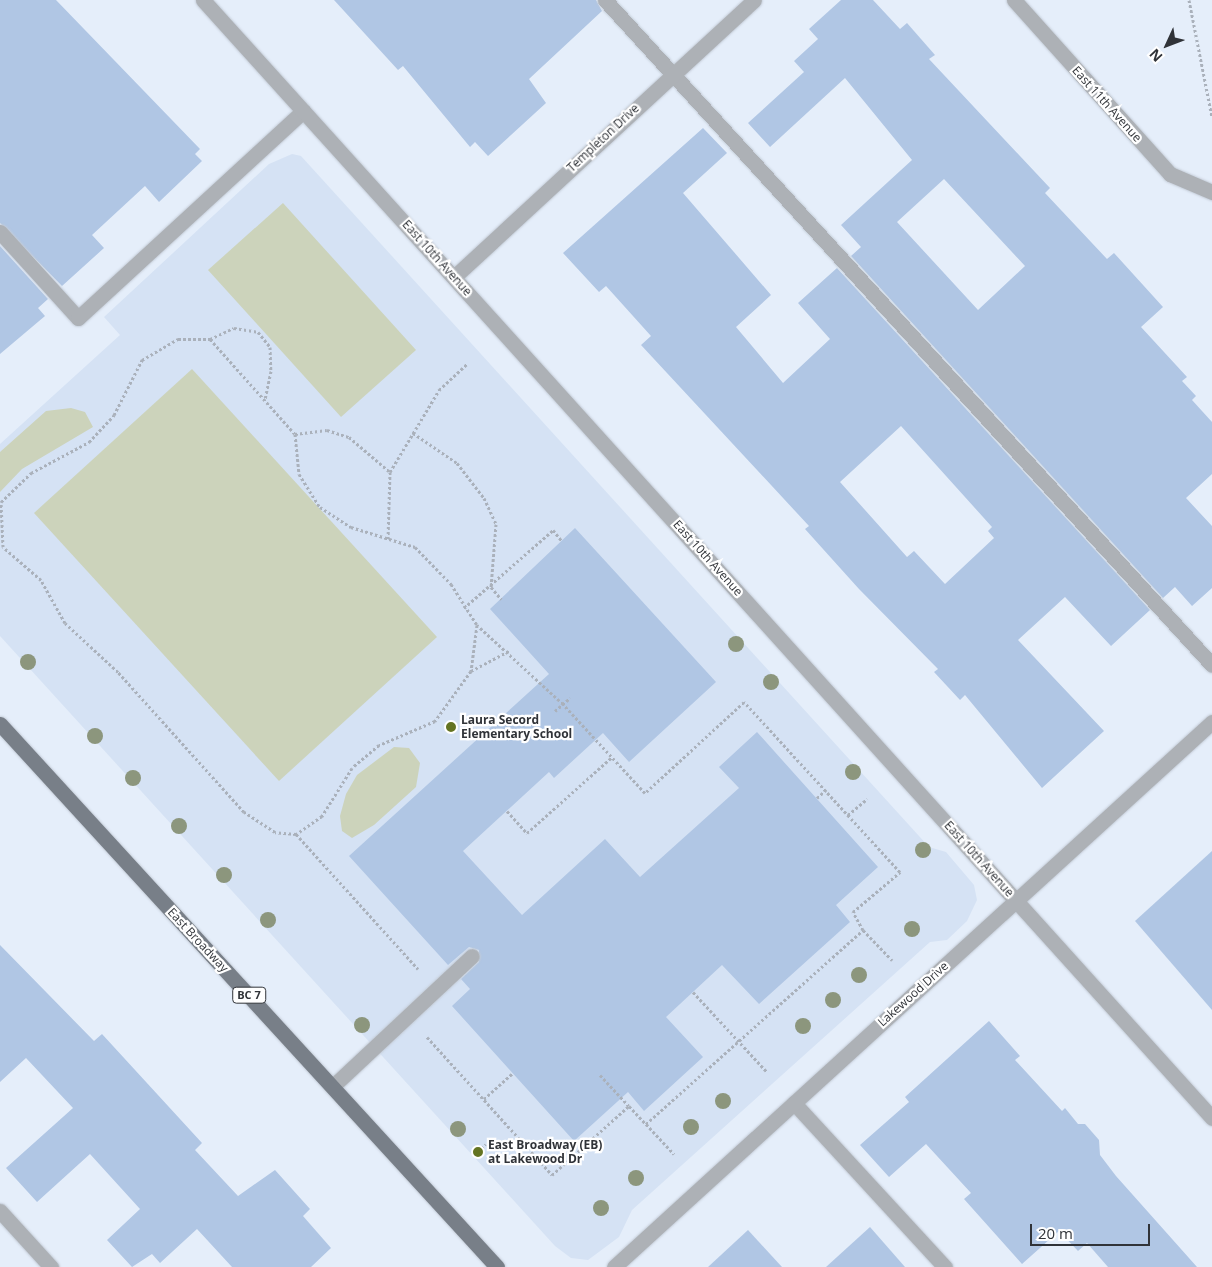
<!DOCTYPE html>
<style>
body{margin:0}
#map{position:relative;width:1212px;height:1267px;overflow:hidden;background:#e5eefa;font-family:"Open Sans",sans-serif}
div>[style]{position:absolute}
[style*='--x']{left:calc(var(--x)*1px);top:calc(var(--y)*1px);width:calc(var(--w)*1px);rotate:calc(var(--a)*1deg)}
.built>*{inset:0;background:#d5e2f4}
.green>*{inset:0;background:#ccd3bb}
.building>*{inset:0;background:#b0c6e4}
.path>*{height:3px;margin-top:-1.5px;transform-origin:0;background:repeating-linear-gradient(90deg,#aab1bb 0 2.5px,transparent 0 5px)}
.roads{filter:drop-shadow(0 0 1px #c4ccd7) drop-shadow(0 0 1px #c4ccd7)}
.service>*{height:15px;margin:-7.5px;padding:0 7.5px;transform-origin:7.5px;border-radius:7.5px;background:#adb1b6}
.minor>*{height:15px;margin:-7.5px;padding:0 7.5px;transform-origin:7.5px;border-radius:7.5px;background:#adb1b6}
.primary>*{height:15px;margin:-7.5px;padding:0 7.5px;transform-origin:7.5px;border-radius:7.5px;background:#787f88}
.trees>*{width:16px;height:16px;margin:-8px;border-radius:50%;background:#8c967d}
.dots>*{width:14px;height:14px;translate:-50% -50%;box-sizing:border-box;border:2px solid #fff;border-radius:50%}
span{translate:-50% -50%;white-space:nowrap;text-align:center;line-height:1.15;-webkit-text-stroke:4.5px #fff;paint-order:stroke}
.shield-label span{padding:1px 4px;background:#fff;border:1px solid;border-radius:4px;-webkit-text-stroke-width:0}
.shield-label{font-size:11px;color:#303338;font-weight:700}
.street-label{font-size:12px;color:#303338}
.poi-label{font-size:12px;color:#303338;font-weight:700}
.left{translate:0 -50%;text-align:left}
.north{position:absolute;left:1142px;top:20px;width:50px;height:50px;-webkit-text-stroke:4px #fff;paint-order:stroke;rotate:227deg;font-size:14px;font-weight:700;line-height:20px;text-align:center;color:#303338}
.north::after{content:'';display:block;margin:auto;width:18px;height:22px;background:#303338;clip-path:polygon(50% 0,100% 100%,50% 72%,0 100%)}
.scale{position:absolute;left:1030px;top:1224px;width:120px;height:22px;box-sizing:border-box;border:2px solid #303338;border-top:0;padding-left:6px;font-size:15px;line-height:18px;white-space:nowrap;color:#303338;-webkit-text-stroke:4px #fff;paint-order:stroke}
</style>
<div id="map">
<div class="built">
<i style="clip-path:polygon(292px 154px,301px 156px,929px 847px,946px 852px,974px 885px,977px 900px,967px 921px,947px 940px,930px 942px,632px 1210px,619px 1237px,588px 1260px,571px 1258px,555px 1246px,0 636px,0 444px,120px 335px,104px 317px,269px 164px)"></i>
</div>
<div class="green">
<i style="clip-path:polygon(283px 203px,416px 350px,341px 417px,208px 270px)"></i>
<i style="clip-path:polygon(192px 369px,437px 637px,279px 781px,34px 513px)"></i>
<i style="clip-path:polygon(71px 408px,85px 412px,93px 427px,22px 469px,0 492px,0 452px,46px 411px)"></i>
<i style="clip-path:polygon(394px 747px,409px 748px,420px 763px,416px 787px,374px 825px,352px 838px,342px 831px,340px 816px,346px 794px,357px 775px)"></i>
</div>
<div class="building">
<i style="clip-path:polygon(0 0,56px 0,200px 149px,195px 154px,202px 161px,159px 202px,145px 186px,92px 235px,104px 248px,62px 286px,0 223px)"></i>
<i style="clip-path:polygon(334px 0,596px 0,602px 11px,529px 79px,546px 103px,488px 156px,475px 142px,470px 147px,403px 66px,398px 70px)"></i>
<i style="clip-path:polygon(evenodd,841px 0,873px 0,900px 29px,907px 23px,935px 55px,929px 59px,1050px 188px,1045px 193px,1107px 259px,1114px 253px,1163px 307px,1141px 327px,1187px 377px,1182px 381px,1196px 396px,1192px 400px,1212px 422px,1212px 474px,1186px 498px,1212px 526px,1212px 588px,1192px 606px,1175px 587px,1163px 598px,851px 256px,861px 247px,841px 225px,912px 160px,845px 78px,770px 147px,748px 123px,804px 72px,794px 61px,818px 39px,809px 29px,841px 0,944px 179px,1025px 266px,978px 310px,897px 222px,944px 179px)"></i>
<i style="clip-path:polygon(evenodd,703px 128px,727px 153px,683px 193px,771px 295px,736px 327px,783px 383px,830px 339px,798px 303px,837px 268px,1150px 610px,1111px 646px,1065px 597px,1018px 640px,1104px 731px,1042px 788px,965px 695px,960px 700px,934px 672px,938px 669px,859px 589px,805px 529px,809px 526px,641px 345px,651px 336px,606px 286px,599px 292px,563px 253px,703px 128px,901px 426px,992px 527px,988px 531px,994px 538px,945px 584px,914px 551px,907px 557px,840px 482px,901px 426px)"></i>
<i style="clip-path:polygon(0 246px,48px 299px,38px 308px,45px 316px,0 354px)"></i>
<i style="clip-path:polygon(575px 528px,716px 682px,629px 762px,603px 733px,554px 778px,549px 772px,463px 851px,522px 915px,605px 839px,640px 877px,739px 788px,719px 767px,757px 732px,878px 867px,836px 905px,850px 922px,759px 1004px,722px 965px,666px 1017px,703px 1057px,644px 1111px,628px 1092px,574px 1141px,452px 1006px,470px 989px,461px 979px,479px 962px,479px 950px,469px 947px,448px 965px,349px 856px,549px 674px,490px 609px)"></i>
<i style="clip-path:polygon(1212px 851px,1212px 1010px,1135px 921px)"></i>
<i style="clip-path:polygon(0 945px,94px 1041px,102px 1034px,202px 1143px,195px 1150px,238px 1196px,275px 1170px,310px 1209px,303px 1216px,331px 1248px,311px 1267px,232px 1267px,197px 1229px,160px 1263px,152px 1254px,132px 1267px,107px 1240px,140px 1209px,90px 1154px,37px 1202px,6px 1168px,73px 1108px,26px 1058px,0 1082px)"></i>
<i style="clip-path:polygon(989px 1021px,1020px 1056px,1015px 1060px,1062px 1111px,1065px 1108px,1078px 1124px,1085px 1124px,1099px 1140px,1100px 1155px,1116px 1176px,1197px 1267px,1108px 1267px,1087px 1243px,1078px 1251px,1059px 1231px,1022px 1264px,964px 1199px,971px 1193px,926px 1144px,889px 1177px,860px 1145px,909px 1102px,905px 1097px)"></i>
<i style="clip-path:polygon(870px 1227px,905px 1267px,826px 1267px)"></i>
<i style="clip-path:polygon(748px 1230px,782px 1267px,708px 1267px)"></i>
</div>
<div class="path">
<i style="--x:1189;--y:0;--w:119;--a:78.9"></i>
<i style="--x:178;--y:339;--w:32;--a:0"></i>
<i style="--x:210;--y:339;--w:127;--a:48.2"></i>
<i style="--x:295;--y:434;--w:40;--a:84.3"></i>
<i style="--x:299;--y:474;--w:39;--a:58"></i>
<i style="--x:320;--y:507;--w:37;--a:33"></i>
<i style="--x:351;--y:527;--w:67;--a:17.4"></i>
<i style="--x:415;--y:547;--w:52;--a:45.8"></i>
<i style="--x:451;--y:584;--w:49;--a:57.6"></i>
<i style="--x:477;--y:625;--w:46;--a:97.4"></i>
<i style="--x:471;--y:671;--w:62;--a:125.8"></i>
<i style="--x:435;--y:721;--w:61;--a:156.8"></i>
<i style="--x:379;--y:745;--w:35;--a:140"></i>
<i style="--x:352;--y:768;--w:57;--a:122"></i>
<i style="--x:322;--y:816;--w:32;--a:145"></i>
<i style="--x:296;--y:834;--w:21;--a:-175"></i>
<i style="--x:275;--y:832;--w:37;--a:-147"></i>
<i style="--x:244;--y:812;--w:188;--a:-132"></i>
<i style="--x:118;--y:672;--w:72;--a:-137.2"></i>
<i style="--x:65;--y:623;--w:49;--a:-119.2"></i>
<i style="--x:41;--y:580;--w:50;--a:-139"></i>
<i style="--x:3;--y:547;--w:45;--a:-92.5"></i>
<i style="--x:1;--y:502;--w:42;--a:-44"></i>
<i style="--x:31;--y:473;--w:66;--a:-28.1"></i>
<i style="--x:89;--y:442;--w:37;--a:-47"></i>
<i style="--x:114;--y:415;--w:62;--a:-63"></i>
<i style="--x:142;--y:360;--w:42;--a:-30.3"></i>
<i style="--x:210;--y:339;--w:26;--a:-25"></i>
<i style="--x:234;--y:328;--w:24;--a:9"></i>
<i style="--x:258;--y:332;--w:19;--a:51"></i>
<i style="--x:270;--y:347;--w:24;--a:88"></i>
<i style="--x:271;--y:371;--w:29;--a:102"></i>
<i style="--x:413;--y:433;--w:53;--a:34.3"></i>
<i style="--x:457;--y:463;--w:44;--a:52.4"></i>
<i style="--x:484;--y:498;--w:29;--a:65"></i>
<i style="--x:496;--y:524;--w:63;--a:94.5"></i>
<i style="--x:491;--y:587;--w:16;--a:50"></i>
<i style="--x:295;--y:434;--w:32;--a:-7"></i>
<i style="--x:327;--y:430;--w:23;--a:18"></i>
<i style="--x:349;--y:437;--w:54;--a:40.5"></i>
<i style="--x:388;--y:539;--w:67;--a:-88.3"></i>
<i style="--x:390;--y:472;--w:96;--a:-59.1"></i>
<i style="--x:439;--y:390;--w:38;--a:-43"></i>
<i style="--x:464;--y:608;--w:118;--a:-41.2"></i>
<i style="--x:553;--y:530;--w:14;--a:51"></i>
<i style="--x:471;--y:671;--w:43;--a:-27.8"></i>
<i style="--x:555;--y:711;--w:20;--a:-41"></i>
<i style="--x:817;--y:798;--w:12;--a:-42"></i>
<i style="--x:507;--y:811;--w:30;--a:48"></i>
<i style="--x:527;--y:833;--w:114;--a:-41.8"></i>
<i style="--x:848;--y:815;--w:25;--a:-40"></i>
<i style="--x:296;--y:834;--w:182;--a:47.9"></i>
<i style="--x:863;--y:930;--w:42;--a:46"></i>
<i style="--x:693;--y:992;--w:109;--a:47.2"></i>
<i style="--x:427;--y:1037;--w:186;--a:47.8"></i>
<i style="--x:552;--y:1175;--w:103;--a:-41.9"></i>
<i style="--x:629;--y:1106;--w:25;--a:47"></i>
<i style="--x:646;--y:1124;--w:291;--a:-41.8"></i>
<i style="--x:863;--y:930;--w:21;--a:-119"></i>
<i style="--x:853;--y:912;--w:62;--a:-40.4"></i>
<i style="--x:900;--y:872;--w:231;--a:-132.5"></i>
<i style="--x:744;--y:702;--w:134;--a:137.4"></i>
<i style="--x:645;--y:793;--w:121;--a:-132.7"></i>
<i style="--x:563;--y:704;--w:117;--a:-137.4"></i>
<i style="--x:600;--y:1075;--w:42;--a:46.9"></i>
<i style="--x:484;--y:1099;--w:39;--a:-42"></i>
<i style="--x:646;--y:1124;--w:41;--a:47"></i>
<i style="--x:478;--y:1152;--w:11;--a:-45"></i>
</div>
<div class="roads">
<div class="service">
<i style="--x:605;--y:0;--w:900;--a:47.61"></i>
<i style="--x:0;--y:232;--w:116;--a:47.8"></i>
<i style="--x:78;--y:318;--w:306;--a:-42.6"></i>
<i style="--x:333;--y:1086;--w:190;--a:-43.1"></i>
<i style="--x:794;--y:1103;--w:223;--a:47.4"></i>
<i style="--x:0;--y:1211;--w:76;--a:47.7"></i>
</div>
<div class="minor">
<i style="--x:203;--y:0;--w:1506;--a:47.93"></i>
<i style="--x:1014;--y:0;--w:234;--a:48.1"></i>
<i style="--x:1170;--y:174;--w:46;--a:23.2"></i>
<i style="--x:454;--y:277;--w:408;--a:-42.7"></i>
<i style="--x:614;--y:1267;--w:809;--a:-42.35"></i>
</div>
<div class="primary">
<i style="--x:0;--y:724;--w:736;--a:47.53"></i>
</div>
</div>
<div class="trees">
<i style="left:736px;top:644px"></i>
<i style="left:28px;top:662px"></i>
<i style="left:771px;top:682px"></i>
<i style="left:95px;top:736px"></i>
<i style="left:853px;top:772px"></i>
<i style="left:133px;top:778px"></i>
<i style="left:179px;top:826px"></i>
<i style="left:923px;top:850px"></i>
<i style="left:224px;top:875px"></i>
<i style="left:268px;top:920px"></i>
<i style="left:912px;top:929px"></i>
<i style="left:859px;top:975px"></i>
<i style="left:833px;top:1000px"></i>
<i style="left:362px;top:1025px"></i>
<i style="left:803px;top:1026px"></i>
<i style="left:723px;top:1101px"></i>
<i style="left:691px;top:1127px"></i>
<i style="left:458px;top:1129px"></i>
<i style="left:636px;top:1178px"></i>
<i style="left:601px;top:1208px"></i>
</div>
<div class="dots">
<i style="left:451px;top:727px;background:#647422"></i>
<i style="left:478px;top:1152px;background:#647422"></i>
</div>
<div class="shield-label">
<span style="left:249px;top:995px">BC 7</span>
</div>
<div class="street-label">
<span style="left:1107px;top:104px;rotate:48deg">East 11th Avenue</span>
<span style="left:603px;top:138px;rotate:-43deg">Templeton Drive</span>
<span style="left:437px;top:258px;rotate:48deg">East 10th Avenue</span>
<span style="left:708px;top:558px;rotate:48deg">East 10th Avenue</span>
<span style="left:979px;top:859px;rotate:48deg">East 10th Avenue</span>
<span style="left:198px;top:940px;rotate:47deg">East Broadway</span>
<span style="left:913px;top:994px;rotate:-42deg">Lakewood Drive</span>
</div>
<div class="poi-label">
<span class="left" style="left:461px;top:727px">Laura Secord<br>Elementary School</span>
<span class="left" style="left:488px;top:1152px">East Broadway (EB)<br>at Lakewood Dr</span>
</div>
<div class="north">N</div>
<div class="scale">20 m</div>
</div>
